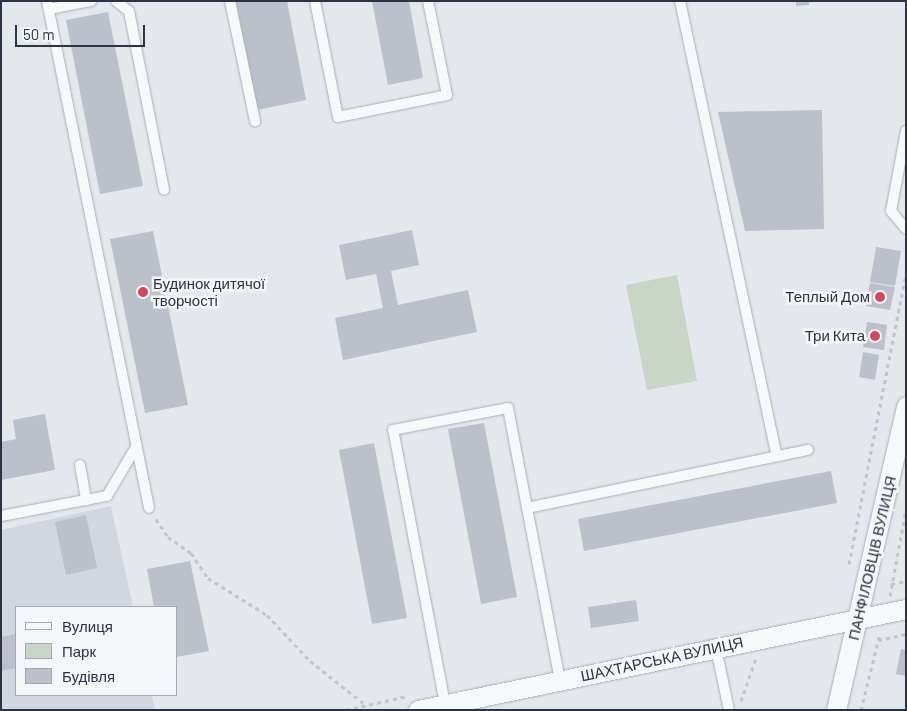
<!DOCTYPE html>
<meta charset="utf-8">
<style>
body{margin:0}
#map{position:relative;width:907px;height:711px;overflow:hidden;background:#e4e7ec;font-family:Barlow,sans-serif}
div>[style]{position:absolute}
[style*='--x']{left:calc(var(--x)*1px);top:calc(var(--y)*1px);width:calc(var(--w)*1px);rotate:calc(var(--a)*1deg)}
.built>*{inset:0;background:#d2d6de}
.green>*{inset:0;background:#c9d6c5}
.building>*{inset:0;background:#bbc0ca}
.path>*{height:3px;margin-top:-1.5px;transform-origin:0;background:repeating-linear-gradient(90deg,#c2c5cb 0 4px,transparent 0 8px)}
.roads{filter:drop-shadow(0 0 1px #a9aeb7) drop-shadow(0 0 1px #a9aeb7)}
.lane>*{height:10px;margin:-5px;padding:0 5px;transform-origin:5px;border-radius:5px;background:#f7f8fa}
.street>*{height:19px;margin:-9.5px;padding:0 9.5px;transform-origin:9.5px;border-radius:9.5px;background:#f7f8fa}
.dots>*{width:14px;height:14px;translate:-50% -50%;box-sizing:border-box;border:2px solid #f4f6f9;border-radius:50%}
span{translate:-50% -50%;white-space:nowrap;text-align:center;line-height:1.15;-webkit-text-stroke:5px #f4f6f9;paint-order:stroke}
.poi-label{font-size:15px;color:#2b3445}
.left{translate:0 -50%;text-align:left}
.right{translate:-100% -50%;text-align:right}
.street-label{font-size:15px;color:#2b3445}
.frame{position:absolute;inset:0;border:2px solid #2b3445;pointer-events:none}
.legend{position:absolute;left:15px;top:606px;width:162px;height:90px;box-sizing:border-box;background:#f4f6f9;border:1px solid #a4a8b1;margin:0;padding:6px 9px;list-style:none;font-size:15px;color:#2b3445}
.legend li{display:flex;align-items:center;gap:10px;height:25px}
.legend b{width:25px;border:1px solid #a4a8b1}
.scale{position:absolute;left:15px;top:25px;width:130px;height:22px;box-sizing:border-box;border:2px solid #2b3445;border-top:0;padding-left:6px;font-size:15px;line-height:18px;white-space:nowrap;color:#2b3445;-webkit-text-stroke:4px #f4f6f9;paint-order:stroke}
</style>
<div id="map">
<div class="built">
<i style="clip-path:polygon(111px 506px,133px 607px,16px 607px,16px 695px,152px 695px,155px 710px,1px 710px,1px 530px)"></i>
</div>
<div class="green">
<i style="clip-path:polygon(677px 275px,697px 381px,647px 390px,626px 285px)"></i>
</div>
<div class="building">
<i style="clip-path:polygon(236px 1px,287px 1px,306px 100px,257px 110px)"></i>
<i style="clip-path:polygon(372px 1px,409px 1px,423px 78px,388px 85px)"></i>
<i style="clip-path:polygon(796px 1px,809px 1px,809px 5px,796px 6px)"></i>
<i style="clip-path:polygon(108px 12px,143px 186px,100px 194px,66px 20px)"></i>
<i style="clip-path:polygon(822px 110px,824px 229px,745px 231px,718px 112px)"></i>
<i style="clip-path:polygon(412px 230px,419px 265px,391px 271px,398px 305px,468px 290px,477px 332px,343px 360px,335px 318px,383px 308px,376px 274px,346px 280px,339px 245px)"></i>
<i style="clip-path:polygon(153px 231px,188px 405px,145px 413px,110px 239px)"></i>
<i style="clip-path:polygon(876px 247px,901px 251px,895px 286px,870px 282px)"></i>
<i style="clip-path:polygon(870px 283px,895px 287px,890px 310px,866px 306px)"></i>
<i style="clip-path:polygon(867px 322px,887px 325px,884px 350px,863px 347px)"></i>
<i style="clip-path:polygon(863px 352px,879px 355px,875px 380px,859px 377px)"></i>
<i style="clip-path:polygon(45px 414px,55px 470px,1px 480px,1px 442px,16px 439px,13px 420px)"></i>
<i style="clip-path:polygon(484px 423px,517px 597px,481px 604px,448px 429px)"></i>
<i style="clip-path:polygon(374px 443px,407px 618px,372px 624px,339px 450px)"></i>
<i style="clip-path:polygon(831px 471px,837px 503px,584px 551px,578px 519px)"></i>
<i style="clip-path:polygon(86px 515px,97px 568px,66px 575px,55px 522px)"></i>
<i style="clip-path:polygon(190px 561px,209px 651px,176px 657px,176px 607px,154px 607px,147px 569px)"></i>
<i style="clip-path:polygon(636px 600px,639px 621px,591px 628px,588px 607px)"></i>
<i style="clip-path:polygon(16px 634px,16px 668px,1px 671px,1px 637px)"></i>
<i style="clip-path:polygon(901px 649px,906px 650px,906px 676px,896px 674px)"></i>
</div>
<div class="path">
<i style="--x:156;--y:519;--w:22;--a:56"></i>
<i style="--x:168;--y:537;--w:28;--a:35"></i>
<i style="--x:191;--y:553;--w:30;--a:56"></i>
<i style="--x:208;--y:578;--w:70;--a:32.1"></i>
<i style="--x:267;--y:615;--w:63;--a:46.9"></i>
<i style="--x:310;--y:661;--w:71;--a:38.2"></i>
<i style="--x:849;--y:564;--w:297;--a:-78.9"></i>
<i style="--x:891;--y:584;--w:15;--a:-11"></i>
<i style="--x:890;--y:596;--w:87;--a:-79.5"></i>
<i style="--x:878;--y:640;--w:29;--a:-12"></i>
<i style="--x:741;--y:701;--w:46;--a:-70.8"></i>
<i style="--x:346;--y:710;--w:63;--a:-12.9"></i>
<i style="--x:861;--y:710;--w:79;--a:-76.1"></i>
</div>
<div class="roads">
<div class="lane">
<i style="--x:47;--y:1;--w:517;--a:78.62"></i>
<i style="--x:116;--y:1;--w:16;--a:38"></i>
<i style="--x:129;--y:11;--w:182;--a:78.9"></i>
<i style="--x:230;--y:1;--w:123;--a:78.2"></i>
<i style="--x:315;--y:1;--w:118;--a:78.8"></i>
<i style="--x:338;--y:117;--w:111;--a:-11.4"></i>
<i style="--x:447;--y:95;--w:96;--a:-101.4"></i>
<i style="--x:680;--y:1;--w:465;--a:78"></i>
<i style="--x:49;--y:9;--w:43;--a:-10.8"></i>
<i style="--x:906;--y:131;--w:81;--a:100.6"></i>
<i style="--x:891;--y:211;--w:23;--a:50"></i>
<i style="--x:80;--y:465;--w:36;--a:80"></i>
<i style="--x:527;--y:508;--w:287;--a:-11.7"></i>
<i style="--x:1;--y:516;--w:108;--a:-10.7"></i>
<i style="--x:107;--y:496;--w:57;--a:-59.4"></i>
<i style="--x:716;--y:648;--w:63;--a:78.2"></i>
<i style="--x:445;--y:704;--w:279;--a:-100.7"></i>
<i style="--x:393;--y:430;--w:117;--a:-10.8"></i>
<i style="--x:508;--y:408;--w:277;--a:79.2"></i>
</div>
<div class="street">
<i style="--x:418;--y:710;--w:498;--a:-11.7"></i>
<i style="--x:836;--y:710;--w:312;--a:-77"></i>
</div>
</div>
<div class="dots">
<i style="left:143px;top:292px;background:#d1495b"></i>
<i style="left:880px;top:297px;background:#d1495b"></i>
<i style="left:875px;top:336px;background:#d1495b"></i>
</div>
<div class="poi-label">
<span class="left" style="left:153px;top:292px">Будинок дитячої<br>творчості</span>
<span class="right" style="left:870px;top:297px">Теплый Дом</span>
<span class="right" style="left:865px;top:336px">Три Кита</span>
</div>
<div class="street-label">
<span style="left:872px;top:558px;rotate:-77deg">ПАНФІЛОВЦІВ ВУЛИЦЯ</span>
<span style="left:662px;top:659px;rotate:-12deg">ШАХТАРСЬКА ВУЛИЦЯ</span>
</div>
<div class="frame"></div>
<ul class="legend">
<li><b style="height:6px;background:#f7f8fa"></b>Вулиця</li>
<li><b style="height:14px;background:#c9d6c5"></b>Парк</li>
<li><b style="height:14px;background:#bbc0ca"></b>Будівля</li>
</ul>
<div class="scale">50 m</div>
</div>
